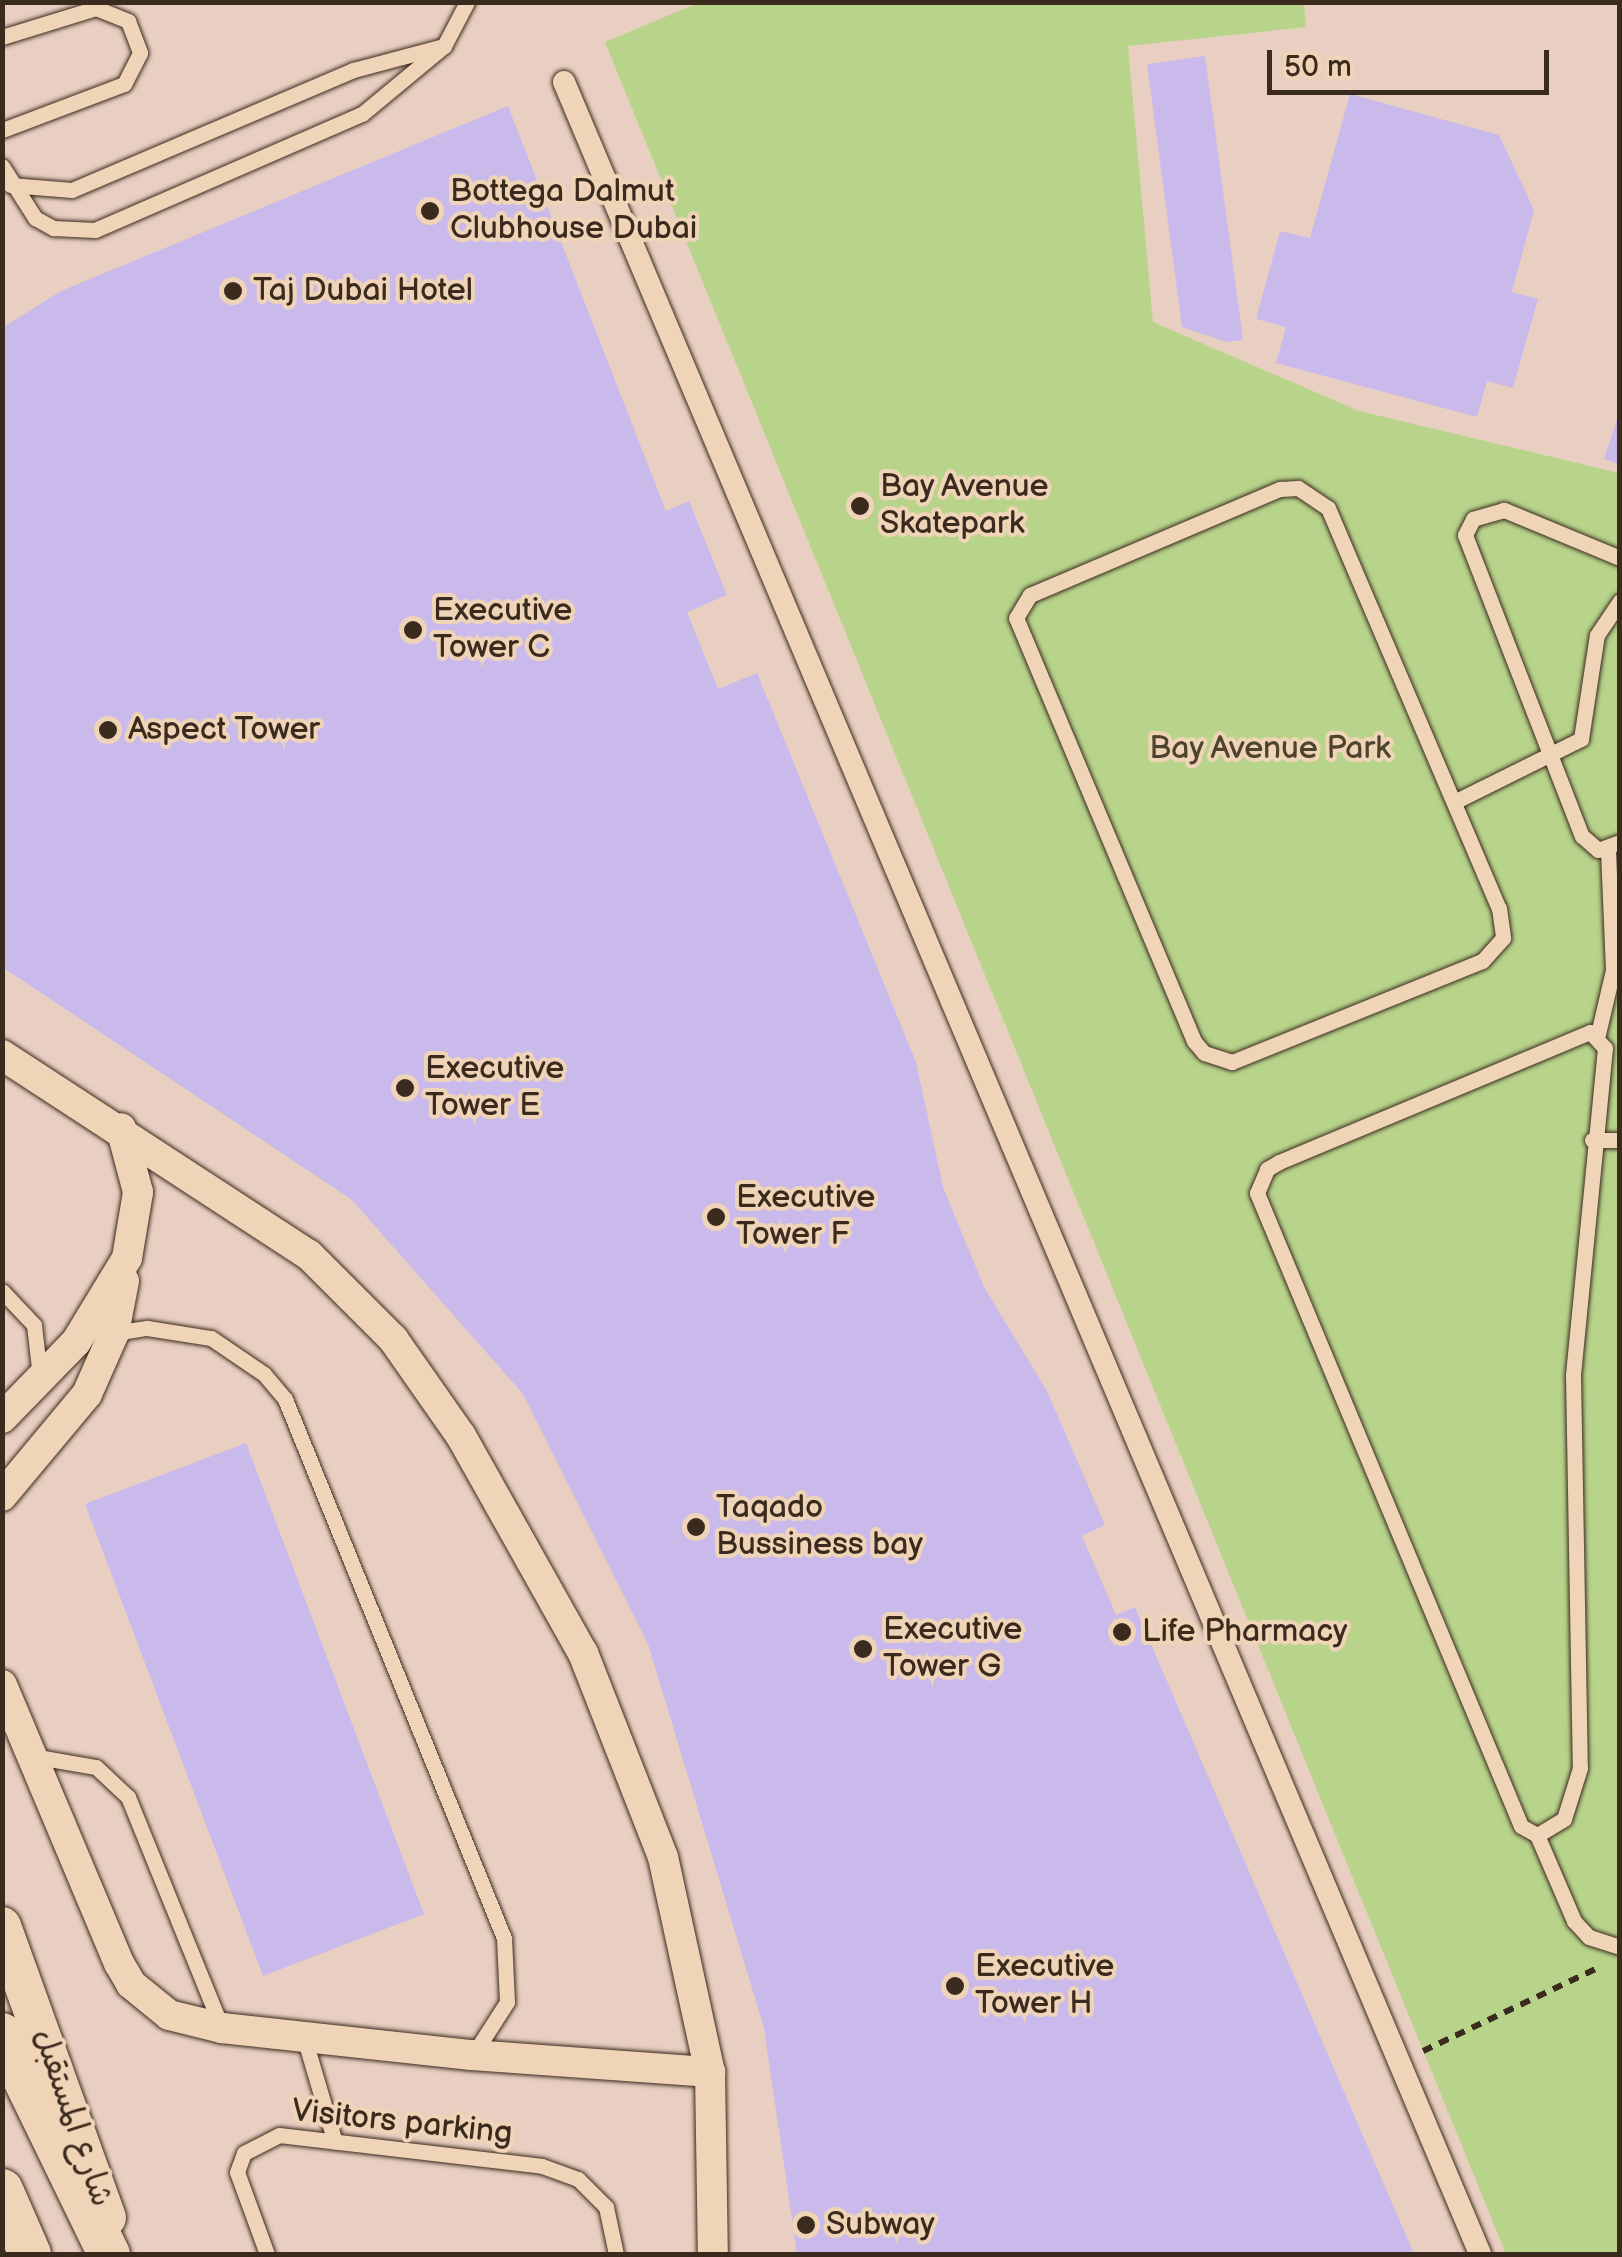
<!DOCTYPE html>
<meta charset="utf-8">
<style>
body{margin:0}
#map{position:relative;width:1622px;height:2257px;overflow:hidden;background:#e8cfc1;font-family:"Balsamiq Sans","Playpen Sans Arabic",sans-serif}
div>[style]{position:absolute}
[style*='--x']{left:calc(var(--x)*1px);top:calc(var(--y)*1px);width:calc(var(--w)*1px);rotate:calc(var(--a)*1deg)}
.green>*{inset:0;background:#b8d48b}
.building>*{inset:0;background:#cabaeb}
.path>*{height:6px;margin-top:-3px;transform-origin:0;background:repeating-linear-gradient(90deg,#3b2a1e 0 10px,transparent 0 18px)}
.roads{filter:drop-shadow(0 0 2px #3b2a1e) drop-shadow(0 0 2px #3b2a1e)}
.service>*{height:15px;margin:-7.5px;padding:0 7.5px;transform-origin:7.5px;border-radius:7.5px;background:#f0d4b7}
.pedestrian>*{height:22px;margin:-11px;padding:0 11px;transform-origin:11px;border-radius:11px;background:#f0d4b7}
.minor>*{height:30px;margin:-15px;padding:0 15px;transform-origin:15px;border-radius:15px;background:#f0d4b7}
.tertiary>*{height:38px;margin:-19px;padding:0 19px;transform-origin:19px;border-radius:19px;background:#f0d4b7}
.secondary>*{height:42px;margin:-21px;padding:0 21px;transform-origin:21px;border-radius:21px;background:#f0d4b7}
.dots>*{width:28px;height:28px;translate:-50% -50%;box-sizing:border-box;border:5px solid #f0d4b7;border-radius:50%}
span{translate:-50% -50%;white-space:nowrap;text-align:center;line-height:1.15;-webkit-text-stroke:8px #f0d4b7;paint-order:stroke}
.poi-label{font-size:32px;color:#3b2a1e}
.left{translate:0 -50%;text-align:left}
.park-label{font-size:32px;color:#4e442e}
.street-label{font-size:32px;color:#3b2a1e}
.frame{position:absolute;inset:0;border:5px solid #3b2a1e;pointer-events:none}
.scale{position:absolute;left:1267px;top:50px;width:282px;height:45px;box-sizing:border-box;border:5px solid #3b2a1e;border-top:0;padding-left:12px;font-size:30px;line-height:35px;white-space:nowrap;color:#3b2a1e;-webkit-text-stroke:8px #f0d4b7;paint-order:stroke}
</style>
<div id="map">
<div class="green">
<i style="clip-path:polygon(698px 3px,1304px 3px,1306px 27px,1128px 46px,1153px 322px,1359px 411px,1619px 473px,1619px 2254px,1506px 2254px,605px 42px)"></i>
</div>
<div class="building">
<i style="clip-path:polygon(1205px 56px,1243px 340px,1226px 342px,1182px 327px,1147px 64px)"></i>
<i style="clip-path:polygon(1350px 94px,1499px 135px,1534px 210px,1512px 292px,1538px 299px,1513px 388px,1487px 381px,1477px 417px,1276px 363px,1286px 327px,1256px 319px,1280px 231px,1310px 238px)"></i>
<i style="clip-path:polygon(508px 106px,666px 511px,689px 501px,727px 595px,687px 612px,718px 689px,757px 673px,916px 1062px,943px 1187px,984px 1287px,1047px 1391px,1105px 1525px,1082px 1536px,1116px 1615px,1135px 1607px,1414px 2254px,797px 2254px,764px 2028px,648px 1644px,523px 1394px,351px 1199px,2px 967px,2px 328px,61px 291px)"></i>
<i style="clip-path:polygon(1619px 413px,1620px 413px,1620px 464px,1604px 459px)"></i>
<i style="clip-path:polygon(246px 1443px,424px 1914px,263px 1976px,85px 1504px)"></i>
</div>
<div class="path">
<i style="--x:1423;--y:2051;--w:191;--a:-25.4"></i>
</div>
<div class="roads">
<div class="service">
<i style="--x:2;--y:37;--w:98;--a:-17.1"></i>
<i style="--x:96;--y:8;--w:35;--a:22"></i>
<i style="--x:128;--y:21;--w:34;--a:69"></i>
<i style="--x:140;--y:53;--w:35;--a:117"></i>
<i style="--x:124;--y:84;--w:130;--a:159.3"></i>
<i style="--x:2;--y:166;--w:62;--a:57.6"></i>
<i style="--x:35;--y:218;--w:21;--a:29"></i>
<i style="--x:53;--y:228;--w:42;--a:2.7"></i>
<i style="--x:95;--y:230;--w:291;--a:-23.5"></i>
<i style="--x:362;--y:114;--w:107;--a:-39.7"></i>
<i style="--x:444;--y:46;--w:50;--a:-62.4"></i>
<i style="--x:10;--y:185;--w:62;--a:4.6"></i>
<i style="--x:72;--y:190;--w:306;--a:-23.1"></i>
<i style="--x:353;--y:70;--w:94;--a:-14.8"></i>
<i style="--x:1298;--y:488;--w:36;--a:34"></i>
<i style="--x:1328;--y:508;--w:435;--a:66.9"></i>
<i style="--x:1499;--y:908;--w:30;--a:82"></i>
<i style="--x:1503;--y:938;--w:31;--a:132"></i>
<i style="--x:1482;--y:961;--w:270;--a:158"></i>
<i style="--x:1232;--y:1062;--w:29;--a:-162"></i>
<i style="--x:1204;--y:1053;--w:16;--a:-130"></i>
<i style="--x:1194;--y:1041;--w:459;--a:-112.8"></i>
<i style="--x:1016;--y:618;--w:27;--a:-59"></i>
<i style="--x:1030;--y:595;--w:272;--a:-23"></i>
<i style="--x:1280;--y:489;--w:18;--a:-3"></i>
<i style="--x:1620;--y:558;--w:126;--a:-157.5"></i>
<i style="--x:1504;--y:510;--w:32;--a:164"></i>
<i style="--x:1473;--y:519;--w:18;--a:117"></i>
<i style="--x:1465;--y:535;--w:323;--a:68.8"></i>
<i style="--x:1582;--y:836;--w:21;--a:41"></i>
<i style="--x:1598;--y:850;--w:23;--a:-20"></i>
<i style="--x:1454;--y:802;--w:142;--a:-26.4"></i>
<i style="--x:1581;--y:739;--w:105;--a:-81.3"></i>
<i style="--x:1597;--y:635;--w:41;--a:-55.9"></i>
<i style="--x:1590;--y:1032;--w:22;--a:47"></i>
<i style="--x:1605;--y:1048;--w:329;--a:95.6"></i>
<i style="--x:1573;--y:1375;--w:393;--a:89"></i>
<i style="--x:1580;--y:1768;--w:53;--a:107.4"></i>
<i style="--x:1564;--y:1819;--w:31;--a:149"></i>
<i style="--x:1537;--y:1835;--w:18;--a:-151"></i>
<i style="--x:1521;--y:1826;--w:686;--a:-112.64"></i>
<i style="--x:1257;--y:1193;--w:26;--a:-67"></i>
<i style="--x:1267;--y:1169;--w:14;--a:-30"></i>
<i style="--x:1279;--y:1162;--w:337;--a:-22.7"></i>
<i style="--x:1598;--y:1034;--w:66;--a:-76.8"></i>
<i style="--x:1613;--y:970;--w:120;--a:-92.4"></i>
<i style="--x:1592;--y:1140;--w:28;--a:0"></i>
<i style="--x:2;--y:1291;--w:47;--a:46.7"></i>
<i style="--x:34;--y:1325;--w:52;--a:83.4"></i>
<i style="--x:114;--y:1333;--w:33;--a:-9"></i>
<i style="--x:147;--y:1328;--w:65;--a:8.9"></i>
<i style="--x:211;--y:1338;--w:64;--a:34.2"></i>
<i style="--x:264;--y:1374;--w:33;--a:50"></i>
<i style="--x:285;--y:1399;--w:582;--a:67.89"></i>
<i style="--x:504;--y:1938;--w:64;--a:87.3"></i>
<i style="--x:507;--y:2002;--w:63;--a:122.7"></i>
<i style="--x:32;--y:1756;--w:65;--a:9.8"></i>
<i style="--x:96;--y:1767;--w:44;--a:43.2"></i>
<i style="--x:128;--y:1797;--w:249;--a:67.9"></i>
<i style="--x:1537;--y:1835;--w:94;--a:66.7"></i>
<i style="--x:1574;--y:1921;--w:22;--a:47"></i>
<i style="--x:1589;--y:1937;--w:33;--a:18"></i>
<i style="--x:304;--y:2037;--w:109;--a:73.6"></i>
<i style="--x:267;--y:2254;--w:87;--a:-110.1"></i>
<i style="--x:237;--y:2172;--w:20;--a:-70"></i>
<i style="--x:244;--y:2153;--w:39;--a:-27"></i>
<i style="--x:279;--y:2135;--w:265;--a:6.7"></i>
<i style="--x:542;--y:2166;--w:38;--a:20"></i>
<i style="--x:578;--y:2179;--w:40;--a:45"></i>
<i style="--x:606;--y:2207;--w:48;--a:78"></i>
</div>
<div class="pedestrian">
<i style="--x:564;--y:82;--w:2357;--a:67.13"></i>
</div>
<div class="minor">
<i style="--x:2;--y:1055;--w:366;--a:33.1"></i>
<i style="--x:309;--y:1255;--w:119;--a:45"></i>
<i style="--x:393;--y:1339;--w:118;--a:55"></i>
<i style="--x:461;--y:1436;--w:249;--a:60.7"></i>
<i style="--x:583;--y:1653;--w:219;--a:68.6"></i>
<i style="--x:663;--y:1857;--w:220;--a:77.7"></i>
<i style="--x:710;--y:2072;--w:182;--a:89.1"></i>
<i style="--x:2;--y:1418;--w:106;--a:-45.8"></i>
<i style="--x:76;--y:1342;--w:98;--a:-58.7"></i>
<i style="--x:127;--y:1258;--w:67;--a:-80.5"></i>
<i style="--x:138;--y:1192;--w:66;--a:-104.9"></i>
<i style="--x:2;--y:1496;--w:133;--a:-50.2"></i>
<i style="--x:87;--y:1394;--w:67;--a:-66.1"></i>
<i style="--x:114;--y:1333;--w:53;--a:-79.1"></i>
<i style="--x:2;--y:1685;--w:302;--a:67.2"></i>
<i style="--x:119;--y:1963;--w:24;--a:60"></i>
<i style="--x:131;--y:1984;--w:49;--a:39.2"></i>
<i style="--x:169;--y:2015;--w:55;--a:13.8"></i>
<i style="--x:222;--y:2028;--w:251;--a:6.2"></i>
<i style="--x:472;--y:2055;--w:239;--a:4.1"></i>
</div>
<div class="tertiary">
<i style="--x:2;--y:1926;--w:310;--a:70.2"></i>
</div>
<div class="secondary">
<i style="--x:2;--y:2034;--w:245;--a:64.1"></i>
<i style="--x:2;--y:2190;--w:70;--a:66.4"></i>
</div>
</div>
<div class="dots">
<i style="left:430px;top:211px;background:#3b2a1e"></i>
<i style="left:233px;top:291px;background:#3b2a1e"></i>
<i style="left:860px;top:506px;background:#3b2a1e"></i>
<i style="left:413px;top:630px;background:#3b2a1e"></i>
<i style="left:108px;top:730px;background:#3b2a1e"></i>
<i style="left:405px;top:1088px;background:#3b2a1e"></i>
<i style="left:716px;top:1217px;background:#3b2a1e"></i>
<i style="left:696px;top:1527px;background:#3b2a1e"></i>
<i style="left:1122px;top:1632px;background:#3b2a1e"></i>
<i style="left:863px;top:1649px;background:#3b2a1e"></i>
<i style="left:955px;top:1986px;background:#3b2a1e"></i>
<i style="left:806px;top:2225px;background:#3b2a1e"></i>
</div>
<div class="poi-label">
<span class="left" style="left:450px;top:211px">Bottega Dalmut<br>Clubhouse Dubai</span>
<span class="left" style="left:253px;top:291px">Taj Dubai Hotel</span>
<span class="left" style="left:880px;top:506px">Bay Avenue<br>Skatepark</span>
<span class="left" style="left:433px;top:630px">Executive<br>Tower C</span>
<span class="left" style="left:128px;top:730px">Aspect Tower</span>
<span class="left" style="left:425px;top:1088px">Executive<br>Tower E</span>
<span class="left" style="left:736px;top:1217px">Executive<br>Tower F</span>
<span class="left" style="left:716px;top:1527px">Taqado<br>Bussiness bay</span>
<span class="left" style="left:883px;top:1649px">Executive<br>Tower G</span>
<span class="left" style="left:1142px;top:1632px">Life Pharmacy</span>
<span class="left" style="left:975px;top:1986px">Executive<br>Tower H</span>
<span class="left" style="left:826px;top:2225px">Subway</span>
</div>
<div class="park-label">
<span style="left:1270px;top:749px">Bay Avenue Park</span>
</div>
<div class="street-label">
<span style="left:72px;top:2118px;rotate:71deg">شارع المستقبل</span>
<span style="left:402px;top:2123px;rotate:6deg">Visitors parking</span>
</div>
<div class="frame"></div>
<div class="scale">50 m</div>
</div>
